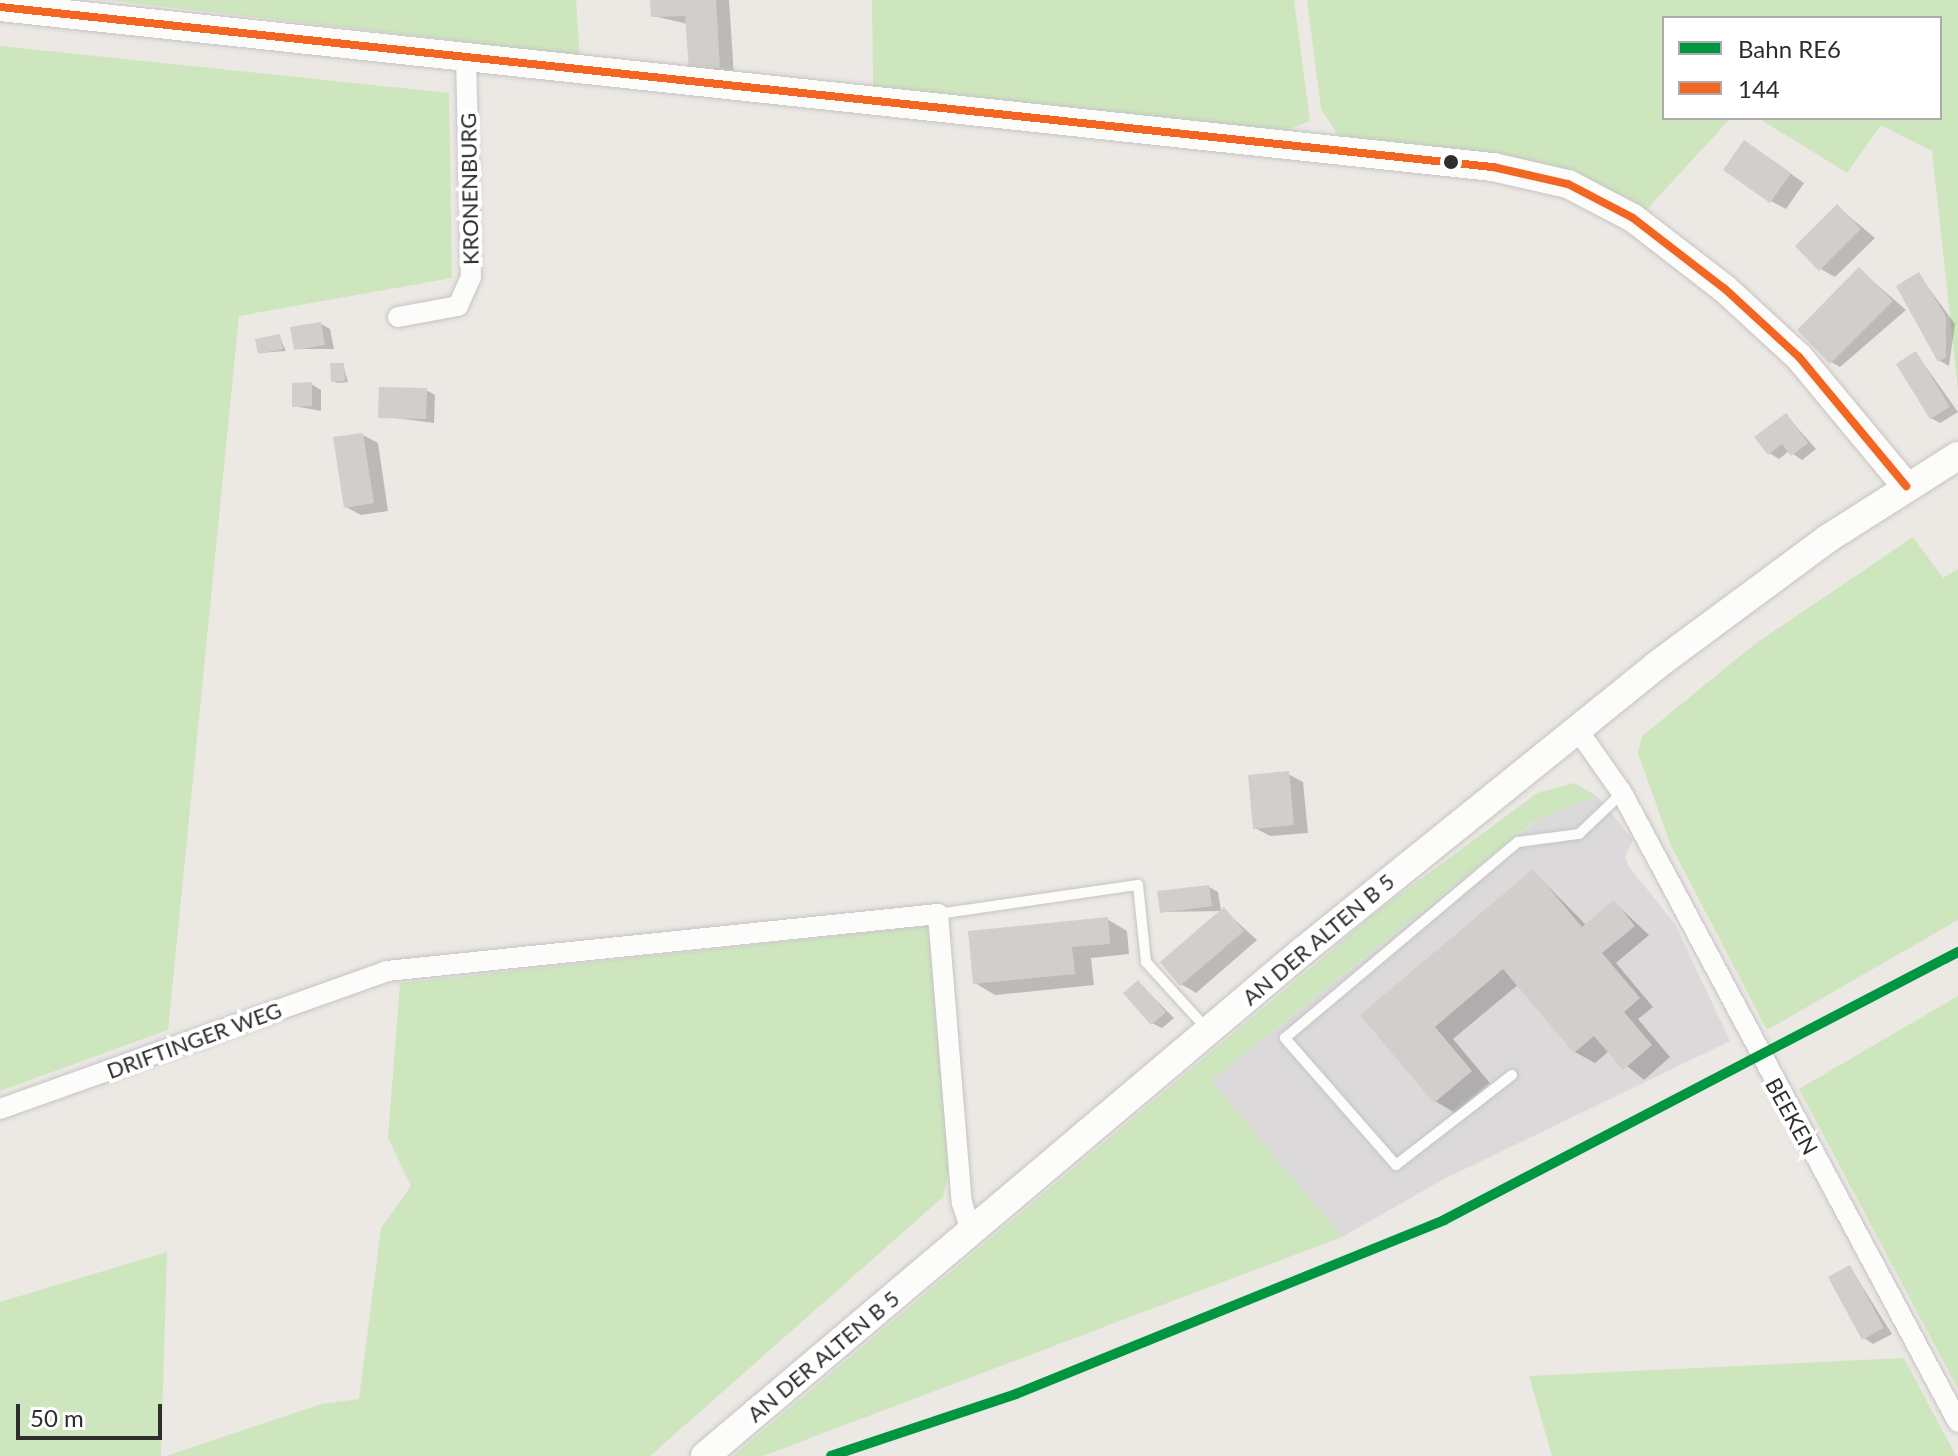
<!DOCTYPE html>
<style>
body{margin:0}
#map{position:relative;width:1958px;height:1456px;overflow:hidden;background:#ece8e4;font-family:Lato,sans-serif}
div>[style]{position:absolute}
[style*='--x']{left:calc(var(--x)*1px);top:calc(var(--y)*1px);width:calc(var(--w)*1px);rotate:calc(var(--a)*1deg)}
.industrial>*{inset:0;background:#dcd9db}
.green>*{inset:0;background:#cee6be}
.shadow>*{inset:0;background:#0003}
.building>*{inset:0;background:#d1cecb}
.roads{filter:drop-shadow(0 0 2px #c5c4c5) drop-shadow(0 0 2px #c5c4c5)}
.service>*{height:10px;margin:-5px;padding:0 5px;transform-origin:5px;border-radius:5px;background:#fcfcfb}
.minor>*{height:20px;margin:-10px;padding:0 10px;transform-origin:10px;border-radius:10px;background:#fcfcfb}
.secondary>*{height:28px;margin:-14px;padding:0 14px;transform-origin:14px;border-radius:14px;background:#fcfcfb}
.bus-1>*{height:8px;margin:-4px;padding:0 4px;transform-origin:4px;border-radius:4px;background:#f26522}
.rail-1>*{height:10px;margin:-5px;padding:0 5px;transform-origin:5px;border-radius:5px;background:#009641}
.dots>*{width:22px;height:22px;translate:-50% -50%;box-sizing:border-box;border:4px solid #fff;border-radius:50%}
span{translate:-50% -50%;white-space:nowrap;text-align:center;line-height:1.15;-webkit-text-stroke:8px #fff;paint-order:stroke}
.street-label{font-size:22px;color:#2e2e2e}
.legend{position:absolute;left:1662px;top:16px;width:280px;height:104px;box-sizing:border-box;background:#fff;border:2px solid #ababab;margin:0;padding:10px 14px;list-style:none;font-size:24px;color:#2e2e2e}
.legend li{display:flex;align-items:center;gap:16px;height:40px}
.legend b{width:40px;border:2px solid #ababab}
.scale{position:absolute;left:16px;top:1404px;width:146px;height:36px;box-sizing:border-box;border:4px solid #2e2e2e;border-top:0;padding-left:10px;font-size:24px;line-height:28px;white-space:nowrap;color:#2e2e2e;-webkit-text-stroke:6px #fff;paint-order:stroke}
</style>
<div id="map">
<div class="industrial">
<i style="clip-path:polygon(1597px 796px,1633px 840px,1625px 857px,1630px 868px,1675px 924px,1730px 1041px,1444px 1179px,1342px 1237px,1211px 1081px,1537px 820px)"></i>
</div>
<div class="green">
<i style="clip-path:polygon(107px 0,576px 0,580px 61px,469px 42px)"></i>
<i style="clip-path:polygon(872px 0,1294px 0,1310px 121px,1286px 130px,873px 89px)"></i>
<i style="clip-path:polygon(1307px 0,1958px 0,1958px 390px,1932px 151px,1881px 125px,1847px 173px,1758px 118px,1940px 118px,1940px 18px,1664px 18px,1664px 118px,1731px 118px,1646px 210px,1574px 173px,1341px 140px,1321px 109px)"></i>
<i style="clip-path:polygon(0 46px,449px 93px,452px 278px,239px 316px,168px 1030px,0 1091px)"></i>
<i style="clip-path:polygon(1913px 537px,1943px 578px,1958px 569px,1958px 920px,1767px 1030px,1671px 846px,1638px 753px,1642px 736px,1755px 644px)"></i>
<i style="clip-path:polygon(1574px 783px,1597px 796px,1536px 820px,1211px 1081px,1342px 1237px,763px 1456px,733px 1456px,1379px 910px,1537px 793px)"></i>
<i style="clip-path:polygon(928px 926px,950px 1166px,943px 1197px,650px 1456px,166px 1456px,321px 1404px,359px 1399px,381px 1228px,411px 1186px,388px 1138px,400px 983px)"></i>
<i style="clip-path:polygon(1958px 996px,1958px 1389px,1799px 1089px)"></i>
<i style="clip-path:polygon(167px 1252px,161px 1456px,0 1456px,0 1302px)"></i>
<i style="clip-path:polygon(1904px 1358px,1956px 1456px,1552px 1456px,1529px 1376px)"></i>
</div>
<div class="shadow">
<i style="clip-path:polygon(652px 0,729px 0,734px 76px,705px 77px,688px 24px,653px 16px)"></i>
<i style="clip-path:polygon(1759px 151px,1804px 183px,1786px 209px,1771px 201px)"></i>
<i style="clip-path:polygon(1838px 207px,1875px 238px,1835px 277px,1821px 269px)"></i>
<i style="clip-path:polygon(1860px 270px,1906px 310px,1840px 367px,1831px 362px)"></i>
<i style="clip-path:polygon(1919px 275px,1955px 324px,1949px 366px,1940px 361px)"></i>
<i style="clip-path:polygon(321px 324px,330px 329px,334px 349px,296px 349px)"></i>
<i style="clip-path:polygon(279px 336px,286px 351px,259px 353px)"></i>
<i style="clip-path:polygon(1916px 353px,1958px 412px,1940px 423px,1931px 418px)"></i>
<i style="clip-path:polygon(343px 365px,348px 382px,337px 383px,333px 381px)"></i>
<i style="clip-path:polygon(311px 384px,321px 390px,321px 411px,294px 406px)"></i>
<i style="clip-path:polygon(426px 390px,435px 395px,434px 423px,380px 416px)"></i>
<i style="clip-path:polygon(1786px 415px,1816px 449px,1802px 460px,1789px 451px,1779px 459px,1769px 453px)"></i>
<i style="clip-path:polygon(363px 435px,378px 443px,388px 511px,361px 515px,346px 507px)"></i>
<i style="clip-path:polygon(1288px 774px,1303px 782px,1308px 833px,1270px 836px,1255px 828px)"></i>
<i style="clip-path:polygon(1534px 872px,1587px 926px,1615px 903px,1649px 935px,1616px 963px,1653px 1007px,1638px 1019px,1670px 1057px,1644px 1080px,1609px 1051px,1595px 1063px,1575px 1052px,1519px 984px,1453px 1039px,1490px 1083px,1455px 1113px,1435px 1101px,1363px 1016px)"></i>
<i style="clip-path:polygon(1209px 887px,1218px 892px,1221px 911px,1162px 912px)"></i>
<i style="clip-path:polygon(1224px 910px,1257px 940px,1196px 993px,1181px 984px)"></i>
<i style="clip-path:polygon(1107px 919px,1127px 931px,1129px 954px,1091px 958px,1094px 985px,995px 995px,975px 983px)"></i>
<i style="clip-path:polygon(1138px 982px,1174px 1018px,1162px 1028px,1152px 1023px)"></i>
<i style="clip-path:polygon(1850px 1267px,1892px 1334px,1873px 1344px,1864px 1338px)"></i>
</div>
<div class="building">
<i style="clip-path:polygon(650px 0,716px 0,720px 68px,689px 70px,685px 16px,651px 17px)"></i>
<i style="clip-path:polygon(1744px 140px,1791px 173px,1770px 203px,1723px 170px)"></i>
<i style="clip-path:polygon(1837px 204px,1861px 229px,1819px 271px,1795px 246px)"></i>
<i style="clip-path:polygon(1859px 267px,1893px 301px,1830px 364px,1797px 330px)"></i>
<i style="clip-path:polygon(1919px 272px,1946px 317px,1946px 357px,1938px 362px,1896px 286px)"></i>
<i style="clip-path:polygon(321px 322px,325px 345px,294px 350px,290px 327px)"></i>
<i style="clip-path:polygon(280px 334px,283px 349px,258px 354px,255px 339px)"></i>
<i style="clip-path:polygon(1916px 351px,1950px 407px,1930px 419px,1896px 364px)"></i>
<i style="clip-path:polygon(330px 363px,344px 363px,345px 381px,331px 382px)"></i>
<i style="clip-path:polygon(312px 382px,312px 406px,292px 407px,292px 383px)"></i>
<i style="clip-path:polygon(379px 387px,427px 388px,426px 419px,378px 418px)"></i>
<i style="clip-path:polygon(1786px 413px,1808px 443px,1791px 456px,1782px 444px,1768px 455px,1754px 437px)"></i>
<i style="clip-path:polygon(363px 433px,374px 503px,344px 508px,333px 437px)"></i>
<i style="clip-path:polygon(1289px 771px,1294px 825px,1253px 829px,1248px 775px)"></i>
<i style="clip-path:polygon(1533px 869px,1582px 927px,1614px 900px,1635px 926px,1602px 953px,1640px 998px,1624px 1012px,1652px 1045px,1623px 1070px,1594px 1036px,1574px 1053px,1503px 969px,1435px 1027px,1472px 1071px,1434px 1103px,1360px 1015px)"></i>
<i style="clip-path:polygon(1209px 885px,1212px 906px,1160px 913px,1157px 891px)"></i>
<i style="clip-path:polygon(1224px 907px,1244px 931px,1180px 986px,1160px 962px)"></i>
<i style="clip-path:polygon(1108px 917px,1110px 944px,1072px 947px,1075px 974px,973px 984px,968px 931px)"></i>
<i style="clip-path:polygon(1138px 980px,1166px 1012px,1151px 1025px,1123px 993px)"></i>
<i style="clip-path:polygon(1850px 1265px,1884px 1328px,1862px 1340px,1828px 1277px)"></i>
</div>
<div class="roads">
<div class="service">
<i style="--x:938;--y:914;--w:202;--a:-8.3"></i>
<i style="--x:1138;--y:885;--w:77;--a:84.1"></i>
<i style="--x:1146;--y:962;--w:91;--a:47.7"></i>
<i style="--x:1512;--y:1075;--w:147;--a:142.2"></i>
<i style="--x:1396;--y:1165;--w:169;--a:-131.2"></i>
<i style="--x:1285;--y:1038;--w:304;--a:-40.1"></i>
<i style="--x:1518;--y:842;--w:62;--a:-7.5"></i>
<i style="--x:1579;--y:834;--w:59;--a:-43.6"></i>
</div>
<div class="minor">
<i style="--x:398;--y:317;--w:61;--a:-10.4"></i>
<i style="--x:458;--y:306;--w:32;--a:-66"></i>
<i style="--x:471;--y:277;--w:220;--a:-91.3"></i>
<i style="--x:1577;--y:729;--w:78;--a:54.9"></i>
<i style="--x:1622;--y:793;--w:713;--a:61.89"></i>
<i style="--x:0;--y:1109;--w:411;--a:-19.6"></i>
<i style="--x:387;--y:971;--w:554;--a:-5.91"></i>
<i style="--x:938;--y:914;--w:290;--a:85.3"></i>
<i style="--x:962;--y:1203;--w:28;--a:72"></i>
</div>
<div class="secondary">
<i style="--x:0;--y:7;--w:1502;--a:6.12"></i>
<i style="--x:1493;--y:167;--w:77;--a:12.8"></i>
<i style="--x:1568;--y:184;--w:73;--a:27.6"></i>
<i style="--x:1633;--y:218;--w:116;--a:37.7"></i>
<i style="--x:1725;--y:289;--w:100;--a:42.6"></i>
<i style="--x:1799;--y:357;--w:168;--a:50.3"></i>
<i style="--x:705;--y:1456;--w:784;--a:-40.19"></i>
<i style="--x:1304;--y:950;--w:454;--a:-38.9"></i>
<i style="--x:1657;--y:665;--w:212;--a:-36.5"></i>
<i style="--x:1827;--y:539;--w:155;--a:-32.4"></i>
</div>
</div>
<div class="bus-1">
<i style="--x:0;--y:7;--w:1502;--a:6.12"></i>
<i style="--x:1493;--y:167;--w:77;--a:12.8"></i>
<i style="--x:1568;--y:184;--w:73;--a:27.6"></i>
<i style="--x:1633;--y:218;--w:116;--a:37.7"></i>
<i style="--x:1725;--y:289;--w:100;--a:42.6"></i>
<i style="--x:1799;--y:357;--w:168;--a:50.3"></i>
</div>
<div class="rail-1">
<i style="--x:831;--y:1456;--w:195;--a:-18.5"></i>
<i style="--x:1016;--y:1394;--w:462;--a:-22.1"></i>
<i style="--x:1444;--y:1220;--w:580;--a:-27.54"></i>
</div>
<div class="dots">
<i style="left:1451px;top:162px;background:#2e2e2e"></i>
</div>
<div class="street-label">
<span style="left:469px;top:189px;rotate:-91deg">KRONENBURG</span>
<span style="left:1318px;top:939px;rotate:-40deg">AN DER ALTEN B 5</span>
<span style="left:194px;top:1040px;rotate:-20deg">DRIFTINGER WEG</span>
<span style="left:1792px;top:1116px;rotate:61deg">BEEKEN</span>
<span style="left:823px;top:1356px;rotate:-40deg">AN DER ALTEN B 5</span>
</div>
<ul class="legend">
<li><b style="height:10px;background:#009641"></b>Bahn RE6</li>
<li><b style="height:10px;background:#f26522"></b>144</li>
</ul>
<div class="scale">50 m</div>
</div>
